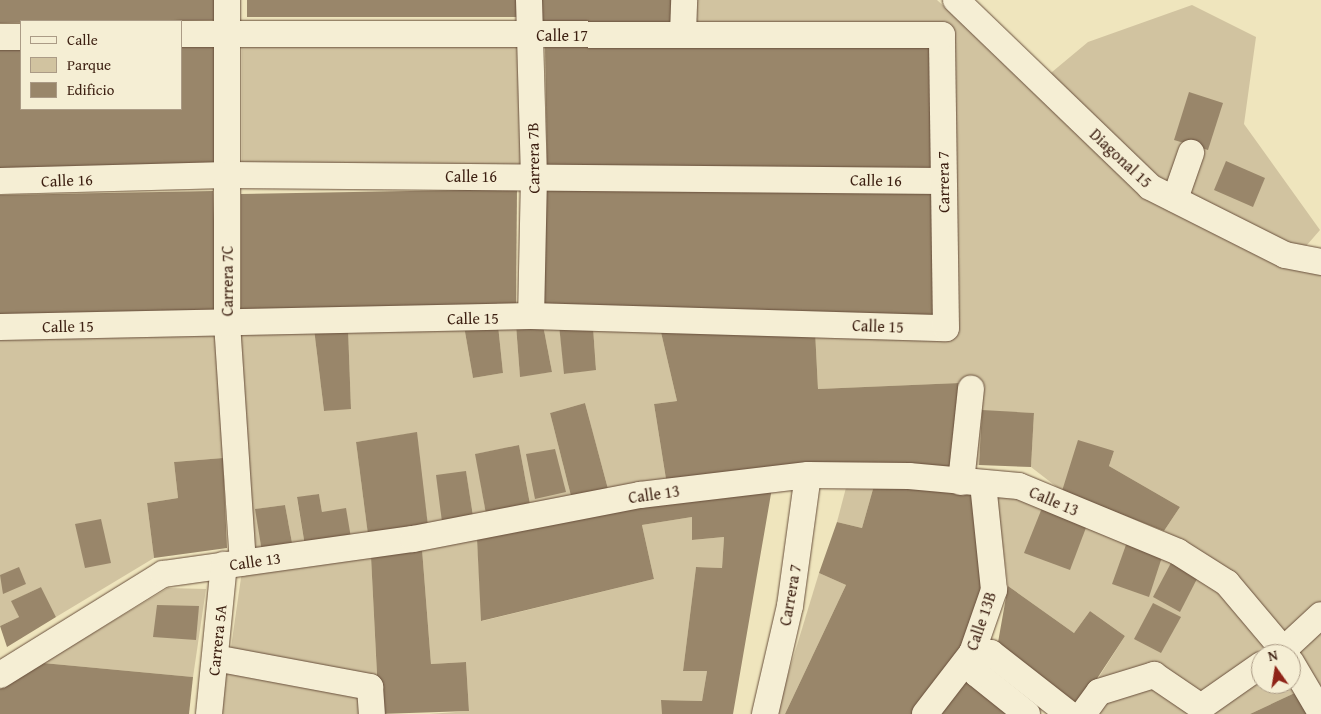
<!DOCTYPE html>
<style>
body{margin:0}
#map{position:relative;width:1321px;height:714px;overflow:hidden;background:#efe5bd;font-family:"Gentium Book Plus",serif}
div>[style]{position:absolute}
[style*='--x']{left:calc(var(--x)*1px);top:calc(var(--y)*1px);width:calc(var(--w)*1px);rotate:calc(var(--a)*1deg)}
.green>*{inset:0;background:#d1c3a0}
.building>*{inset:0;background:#99866a}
.roads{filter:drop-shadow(0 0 1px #69503c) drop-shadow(0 0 1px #69503c)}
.street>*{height:26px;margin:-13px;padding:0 13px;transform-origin:13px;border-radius:13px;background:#f5eed4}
span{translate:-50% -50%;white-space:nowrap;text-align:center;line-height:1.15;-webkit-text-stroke:5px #f5eed4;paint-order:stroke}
.street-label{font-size:16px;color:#3c1f11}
.legend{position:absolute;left:20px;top:20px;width:162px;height:90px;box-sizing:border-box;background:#f5eed4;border:1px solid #ab9b86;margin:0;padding:6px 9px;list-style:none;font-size:15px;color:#3c1f11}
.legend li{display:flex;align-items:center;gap:10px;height:25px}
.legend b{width:25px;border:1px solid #ab9b86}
.north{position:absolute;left:1251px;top:644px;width:50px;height:50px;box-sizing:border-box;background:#f5eed4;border:1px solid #ab9b86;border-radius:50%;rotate:347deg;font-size:14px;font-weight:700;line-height:20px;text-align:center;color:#3c1f11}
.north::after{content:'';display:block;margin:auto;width:18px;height:22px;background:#8f2418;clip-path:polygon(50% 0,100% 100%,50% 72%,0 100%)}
</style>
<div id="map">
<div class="green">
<i style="clip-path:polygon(688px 0,937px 0,1143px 190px,1321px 268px,1321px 605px,1287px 636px,1228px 571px,1164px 531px,1180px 507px,1109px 466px,1114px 451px,1062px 491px,1031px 467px,1034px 413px,982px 411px,979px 465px,955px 467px,959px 383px,818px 389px,815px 330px,687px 27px)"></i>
<i style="clip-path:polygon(1192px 5px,1256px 37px,1244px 124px,1320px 230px,1300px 253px,1149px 178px,1046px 77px,1088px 42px)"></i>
<i style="clip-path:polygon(521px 43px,522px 167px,242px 168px,242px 46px)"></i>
<i style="clip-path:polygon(498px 325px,516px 325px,520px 376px,552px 372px,543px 325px,559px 325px,565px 374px,596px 369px,593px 327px,660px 328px,677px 401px,654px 404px,666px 479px,608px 489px,585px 403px,550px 413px,571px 496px,530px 504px,519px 445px,476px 454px,486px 514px,473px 516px,466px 472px,442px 522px,428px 526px,414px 433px,356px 442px,368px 535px,351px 538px,322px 512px,319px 494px,297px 498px,305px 546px,293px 548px,285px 505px,256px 509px,262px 552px,249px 554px,238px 331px,314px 329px,324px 411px,351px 408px,348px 328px,464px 326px,473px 378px,503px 373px)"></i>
<i style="clip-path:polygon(215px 330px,223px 458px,174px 462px,178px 498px,147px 503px,154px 558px,56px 617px,41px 587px,12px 601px,19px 617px,0 626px,0 334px)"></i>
<i style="clip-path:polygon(848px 480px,875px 482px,862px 528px,837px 522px)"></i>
<i style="clip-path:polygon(996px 491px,1171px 553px,1221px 588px,1272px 649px,1201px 699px,1154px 667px,1095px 683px,1125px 636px,1090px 611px,1074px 633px,1008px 586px)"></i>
<i style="clip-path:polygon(692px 517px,692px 540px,724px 537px,722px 568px,696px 567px,683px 671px,707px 671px,702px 701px,662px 700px,662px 714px,429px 714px,469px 711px,466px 662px,431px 664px,422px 549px,477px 539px,482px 621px,654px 579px,642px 525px)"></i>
<i style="clip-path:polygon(371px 557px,377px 676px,230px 654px,242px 571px)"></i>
<i style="clip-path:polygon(819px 573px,846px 585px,785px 714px,776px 714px)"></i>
<i style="clip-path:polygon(168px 588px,206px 589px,193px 677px,43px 663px)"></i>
<i style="clip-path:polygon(1321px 623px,1321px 691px,1297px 653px)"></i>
<i style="clip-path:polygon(223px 669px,362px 696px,363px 714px,220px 714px)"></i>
<i style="clip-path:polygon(1261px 674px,1261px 684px,1291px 684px,1299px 691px,1250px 714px,1206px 714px)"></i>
<i style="clip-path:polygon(1154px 682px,1194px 714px,1091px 714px,1102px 696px)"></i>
</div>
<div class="building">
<i style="clip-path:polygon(0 0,217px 0,218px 20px,0 23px)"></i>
<i style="clip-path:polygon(247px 0,520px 0,520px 17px,247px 17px)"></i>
<i style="clip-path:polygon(538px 0,677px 0,677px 25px,538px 27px)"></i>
<i style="clip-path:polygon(545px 44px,934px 45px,935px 170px,547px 166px)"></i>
<i style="clip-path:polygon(216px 45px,219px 166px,0 170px,0 49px,21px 48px,21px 109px,181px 109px,181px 46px)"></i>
<i style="clip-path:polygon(1189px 92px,1223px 103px,1208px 150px,1174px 140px)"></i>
<i style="clip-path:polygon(1226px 161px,1265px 178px,1253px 207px,1214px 190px)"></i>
<i style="clip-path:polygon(542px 185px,934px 187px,935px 317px,542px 306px)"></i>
<i style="clip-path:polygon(517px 189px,516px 307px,241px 312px,241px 194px)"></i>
<i style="clip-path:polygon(213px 191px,217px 313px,0 317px,0 195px)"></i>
<i style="clip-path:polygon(498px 325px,503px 373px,473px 378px,464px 326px)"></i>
<i style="clip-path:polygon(516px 325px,543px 325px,552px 372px,520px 377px)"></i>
<i style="clip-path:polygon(559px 325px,593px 327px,596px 370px,564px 374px)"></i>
<i style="clip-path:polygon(348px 328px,351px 409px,324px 411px,314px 329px)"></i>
<i style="clip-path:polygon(660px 328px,815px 330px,818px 389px,959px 383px,955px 467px,808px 467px,666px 479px,654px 404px,677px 401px)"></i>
<i style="clip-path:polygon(585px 403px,608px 489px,571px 496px,550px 413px)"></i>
<i style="clip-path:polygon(982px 410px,1034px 413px,1031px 467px,979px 465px)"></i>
<i style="clip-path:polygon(417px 432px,428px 526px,368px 535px,356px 442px)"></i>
<i style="clip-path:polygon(1078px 440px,1114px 451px,1109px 466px,1180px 507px,1164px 531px,1062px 491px)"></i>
<i style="clip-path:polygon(519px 445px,530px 504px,486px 514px,475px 454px)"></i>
<i style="clip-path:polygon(555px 449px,566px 492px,535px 499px,526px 454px)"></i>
<i style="clip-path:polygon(223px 458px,227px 548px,154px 558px,147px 503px,178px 498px,174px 462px)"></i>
<i style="clip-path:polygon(466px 471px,473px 516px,442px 522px,436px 475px)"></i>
<i style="clip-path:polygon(875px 482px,978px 492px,986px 577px,963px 648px,912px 714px,785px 714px,846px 585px,819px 573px,837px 522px,862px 528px)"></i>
<i style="clip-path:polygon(772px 488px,733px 714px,662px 714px,661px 700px,702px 701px,707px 671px,683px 671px,696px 567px,722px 568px,724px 537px,692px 540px,692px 517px,642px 525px,654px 579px,481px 621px,477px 539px,634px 505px)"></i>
<i style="clip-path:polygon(319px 494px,322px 512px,346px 508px,351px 538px,305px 546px,297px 497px)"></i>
<i style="clip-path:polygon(285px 505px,293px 548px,262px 552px,255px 509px)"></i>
<i style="clip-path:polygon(1042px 508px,1087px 525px,1070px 570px,1024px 553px)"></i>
<i style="clip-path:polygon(101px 519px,111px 563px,85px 568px,75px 524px)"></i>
<i style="clip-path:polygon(1127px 542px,1163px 554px,1149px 597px,1112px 584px)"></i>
<i style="clip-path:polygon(422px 549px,431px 664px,466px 662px,469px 711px,379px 714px,371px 557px)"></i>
<i style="clip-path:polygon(1172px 561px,1199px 575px,1180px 612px,1153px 597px)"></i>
<i style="clip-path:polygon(19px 567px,26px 584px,3px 594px,0 575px)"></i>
<i style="clip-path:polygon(1008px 586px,1074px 633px,1090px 611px,1125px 636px,1077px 709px,997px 648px)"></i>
<i style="clip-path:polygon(41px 587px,56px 617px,7px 647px,0 626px,19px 617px,11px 601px)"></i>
<i style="clip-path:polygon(1153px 603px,1181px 617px,1161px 653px,1134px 639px)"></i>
<i style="clip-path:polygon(157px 605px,199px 606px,196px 640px,153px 637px)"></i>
<i style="clip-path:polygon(43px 663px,193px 677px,189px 714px,0 714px,0 689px)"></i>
<i style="clip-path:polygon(962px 672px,1017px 714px,931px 714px)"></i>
<i style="clip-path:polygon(1299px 691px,1313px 714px,1250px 714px)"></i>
</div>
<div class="roads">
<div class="street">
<i style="--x:227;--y:0;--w:323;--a:90"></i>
<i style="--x:227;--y:323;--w:240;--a:86.2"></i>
<i style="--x:529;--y:0;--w:176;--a:88.4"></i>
<i style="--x:534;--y:176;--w:140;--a:91.2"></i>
<i style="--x:956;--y:0;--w:269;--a:43.9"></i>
<i style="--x:1150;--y:187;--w:151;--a:26.7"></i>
<i style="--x:1285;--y:255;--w:37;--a:11"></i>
<i style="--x:683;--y:34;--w:34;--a:-88"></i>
<i style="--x:0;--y:37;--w:21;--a:0"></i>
<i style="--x:0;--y:181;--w:227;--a:-1.5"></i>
<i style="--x:227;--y:175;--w:716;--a:0.48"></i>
<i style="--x:1175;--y:199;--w:49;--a:-70.8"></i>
<i style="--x:0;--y:327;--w:531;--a:-1.19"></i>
<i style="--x:531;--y:316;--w:415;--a:1.7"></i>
<i style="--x:946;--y:328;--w:293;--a:-90.8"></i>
<i style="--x:942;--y:35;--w:761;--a:-179.92"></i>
<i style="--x:961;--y:482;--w:94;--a:-83.9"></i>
<i style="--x:1279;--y:654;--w:57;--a:-42.9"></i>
<i style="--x:215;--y:658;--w:158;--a:10.6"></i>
<i style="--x:370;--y:687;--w:27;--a:86"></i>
<i style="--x:1291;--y:662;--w:59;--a:59.5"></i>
<i style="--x:0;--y:675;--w:192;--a:-31.8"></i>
<i style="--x:163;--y:574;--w:252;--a:-8"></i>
<i style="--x:413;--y:539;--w:231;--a:-11"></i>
<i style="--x:640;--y:495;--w:169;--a:-6.8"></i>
<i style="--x:808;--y:475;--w:101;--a:0.6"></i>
<i style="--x:909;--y:476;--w:110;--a:5.2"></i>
<i style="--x:1019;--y:486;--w:172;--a:22.5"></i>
<i style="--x:1178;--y:552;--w:58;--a:32.3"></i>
<i style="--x:1227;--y:583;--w:93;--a:49.8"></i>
<i style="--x:1201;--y:707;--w:73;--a:-35"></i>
<i style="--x:209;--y:714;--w:150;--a:-84.3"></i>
<i style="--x:765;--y:714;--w:111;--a:-77"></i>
<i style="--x:790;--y:606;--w:132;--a:-82.2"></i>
<i style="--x:925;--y:714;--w:77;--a:-52.4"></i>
<i style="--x:972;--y:653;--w:67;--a:-70.8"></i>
<i style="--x:994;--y:590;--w:107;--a:-95.9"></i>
<i style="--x:1027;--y:714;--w:64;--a:-141.3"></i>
<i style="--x:977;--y:674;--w:22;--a:-103"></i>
<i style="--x:972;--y:653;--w:19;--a:0"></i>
<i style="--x:991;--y:653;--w:99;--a:38"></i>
<i style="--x:1083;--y:714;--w:27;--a:-54"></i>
<i style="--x:1099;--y:692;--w:58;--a:-17.2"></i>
<i style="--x:1154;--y:675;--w:57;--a:34.2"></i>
</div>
</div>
<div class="street-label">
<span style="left:562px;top:35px">Calle 17</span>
<span style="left:533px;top:158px;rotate:-91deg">Carrera 7B</span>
<span style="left:1121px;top:158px;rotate:43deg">Diagonal 15</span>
<span style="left:471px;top:176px">Calle 16</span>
<span style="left:67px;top:180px;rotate:-2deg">Calle 16</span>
<span style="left:876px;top:180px;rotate:1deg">Calle 16</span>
<span style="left:943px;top:182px;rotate:-91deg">Carrera 7</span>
<span style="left:227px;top:281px;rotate:-90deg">Carrera 7C</span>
<span style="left:473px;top:318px;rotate:-1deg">Calle 15</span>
<span style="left:68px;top:326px;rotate:-1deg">Calle 15</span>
<span style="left:878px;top:326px;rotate:2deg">Calle 15</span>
<span style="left:654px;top:494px;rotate:-8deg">Calle 13</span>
<span style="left:1054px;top:501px;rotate:23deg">Calle 13</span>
<span style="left:255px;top:561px;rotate:-8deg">Calle 13</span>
<span style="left:790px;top:595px;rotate:-80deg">Carrera 7</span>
<span style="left:981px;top:621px;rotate:-71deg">Calle 13B</span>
<span style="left:217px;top:640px;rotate:-84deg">Carrera 5A</span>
</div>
<ul class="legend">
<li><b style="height:6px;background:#f5eed4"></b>Calle</li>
<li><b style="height:14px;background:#d1c3a0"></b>Parque</li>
<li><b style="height:14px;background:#99866a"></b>Edificio</li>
</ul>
<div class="north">N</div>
</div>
